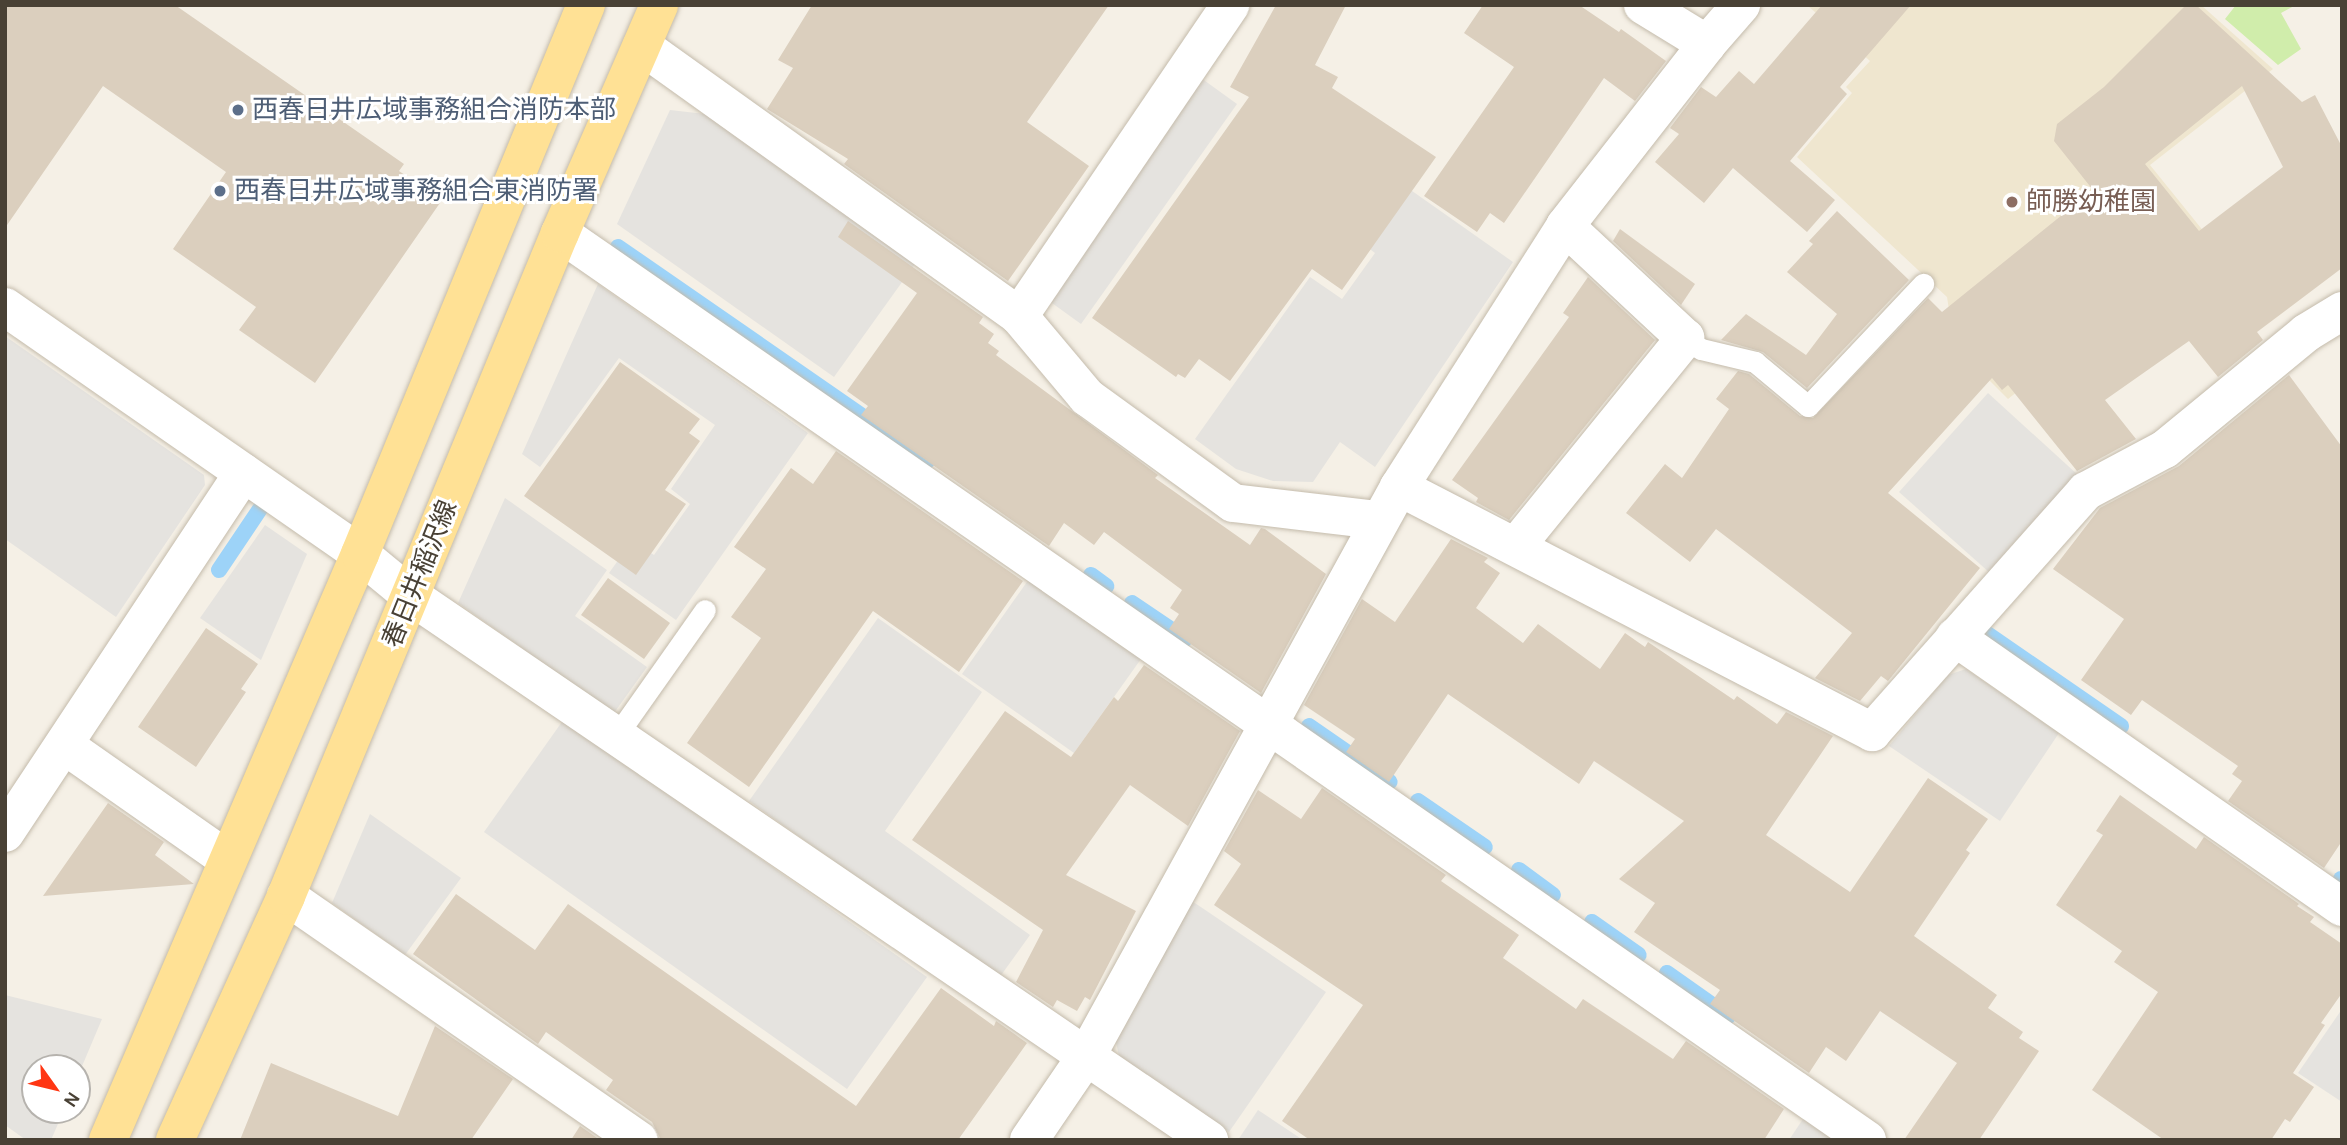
<!DOCTYPE html>
<meta charset="utf-8">
<style>
body{margin:0}
#map{position:relative;width:2347px;height:1145px;overflow:hidden;background:#f5f0e6;font-family:Karla,"Noto Sans JP",sans-serif}
div>[style]{position:absolute}
[style*='--x']{left:calc(var(--x)*1px);top:calc(var(--y)*1px);width:calc(var(--w)*1px);rotate:calc(var(--a)*1deg)}
.education>*{inset:0;background:#efe6cf}
.green>*{inset:0;background:#d0edab}
.parking>*{inset:0;background:#e5e3df}
.stream>*{height:16px;margin:-8px;padding:0 8px;transform-origin:8px;border-radius:8px;background:#9dd3f8}
.building>*{inset:0;background:#dbcfbe}
.roads{filter:drop-shadow(0 0 2px #c4bbab) drop-shadow(0 0 2px #c4bbab)}
.lane>*{height:21px;margin:-10.5px;padding:0 10.5px;transform-origin:10.5px;border-radius:10.5px;background:#fff}
.street>*{height:38px;margin:-19px;padding:0 19px;transform-origin:19px;border-radius:19px;background:#fff}
.primary>*{height:38px;margin:-19px;padding:0 19px;transform-origin:19px;border-radius:19px;background:#ffe195}
.dots>*{width:19px;height:19px;translate:-50% -50%;box-sizing:border-box;border:4px solid #fff;border-radius:50%}
span{translate:-50% -50%;white-space:nowrap;text-align:center;line-height:1.15;-webkit-text-stroke:6px #fff;paint-order:stroke}
.service-label{font-size:26px;color:#4e5e75}
.left{translate:0 -50%;text-align:left}
.education-label{font-size:26px;color:#785e54}
.street-label{font-size:26px;color:#494135}
.frame{position:absolute;inset:0;border:7px solid #494135;pointer-events:none}
.north{position:absolute;left:21px;top:1054px;width:70px;height:70px;box-sizing:border-box;background:#fff;border:2px solid #b6b3ae;border-radius:50%;rotate:124deg;font-size:19px;font-weight:700;line-height:28px;text-align:center;color:#494135}
.north::after{content:'';display:block;margin:auto;width:24px;height:32px;background:#ff3613;clip-path:polygon(50% 0,100% 100%,50% 72%,0 100%)}
</style>
<div id="map">
<div class="education">
<i style="clip-path:polygon(1807px 5px,2201px 5px,2273px 69px,2150px 165px,2209px 238px,2008px 399px,1937px 328px,1950px 316px,1947px 297px,1797px 157px,1852px 93px,1846px 87px,1870px 61px)"></i>
</div>
<div class="green">
<i style="clip-path:polygon(2236px 5px,2296px 5px,2281px 13px,2301px 49px,2278px 65px,2225px 19px)"></i>
</div>
<div class="parking">
<i style="clip-path:polygon(1201px 78px,1237px 104px,1081px 324px,1045px 298px)"></i>
<i style="clip-path:polygon(670px 110px,705px 114px,915px 264px,834px 377px,617px 224px)"></i>
<i style="clip-path:polygon(1405px 186px,1513px 262px,1375px 467px,1340px 442px,1313px 482px,1273px 481px,1236px 469px,1195px 439px,1310px 277px,1342px 299px,1375px 253px,1363px 244px)"></i>
<i style="clip-path:polygon(598px 284px,808px 433px,676px 620px,609px 573px,632px 541px,654px 555px,690px 504px,671px 489px,715px 425px,619px 358px,540px 467px,522px 454px)"></i>
<i style="clip-path:polygon(5px 336px,204px 475px,205px 485px,116px 617px,5px 539px)"></i>
<i style="clip-path:polygon(1988px 393px,2078px 475px,1990px 573px,1899px 492px)"></i>
<i style="clip-path:polygon(505px 498px,607px 570px,575px 616px,647px 667px,614px 713px,458px 603px)"></i>
<i style="clip-path:polygon(265px 525px,307px 554px,261px 660px,200px 618px)"></i>
<i style="clip-path:polygon(1029px 579px,1141px 659px,1074px 753px,962px 674px)"></i>
<i style="clip-path:polygon(878px 618px,982px 692px,885px 831px,1030px 935px,999px 978px,749px 801px)"></i>
<i style="clip-path:polygon(1966px 669px,2059px 733px,2000px 821px,1889px 746px,1948px 675px)"></i>
<i style="clip-path:polygon(564px 719px,927px 977px,847px 1089px,484px 832px)"></i>
<i style="clip-path:polygon(370px 814px,461px 878px,405px 955px,332px 903px)"></i>
<i style="clip-path:polygon(1189px 899px,1326px 992px,1229px 1132px,1119px 1056px,1115px 1038px)"></i>
<i style="clip-path:polygon(5px 995px,102px 1019px,77px 1078px,77px 1068px,35px 1068px,35px 1110px,64px 1110px,51px 1140px,26px 1140px,5px 1125px)"></i>
<i style="clip-path:polygon(2342px 1009px,2342px 1102px,2298px 1073px)"></i>
<i style="clip-path:polygon(1258px 1110px,1303px 1140px,1238px 1140px)"></i>
<i style="clip-path:polygon(1803px 1119px,1833px 1140px,1789px 1140px)"></i>
</div>
<div class="stream">
<i style="--x:618;--y:247;--w:376;--a:34.7"></i>
<i style="--x:219;--y:570;--w:73;--a:-56.1"></i>
<i style="--x:1091;--y:575;--w:19;--a:36"></i>
<i style="--x:1132;--y:603;--w:64;--a:34.2"></i>
<i style="--x:1986;--y:633;--w:164;--a:34.6"></i>
<i style="--x:1309;--y:726;--w:98;--a:34.7"></i>
<i style="--x:1418;--y:801;--w:81;--a:34.5"></i>
<i style="--x:1519;--y:870;--w:42;--a:36.3"></i>
<i style="--x:2341;--y:879;--w:1;--a:0"></i>
<i style="--x:1592;--y:922;--w:57;--a:35.1"></i>
<i style="--x:1667;--y:973;--w:75;--a:35.2"></i>
</div>
<div class="building">
<i style="clip-path:polygon(5px 5px,175px 5px,404px 164px,399px 171px,442px 200px,315px 383px,239px 330px,256px 307px,173px 249px,226px 172px,103px 86px,5px 228px)"></i>
<i style="clip-path:polygon(812px 5px,1109px 5px,1027px 122px,1089px 166px,1008px 281px,844px 164px,848px 159px,767px 109px,793px 68px,778px 60px)"></i>
<i style="clip-path:polygon(1276px 5px,1346px 5px,1315px 65px,1338px 77px,1332px 88px,1436px 157px,1342px 290px,1312px 269px,1230px 381px,1199px 359px,1185px 378px,1178px 374px,1176px 377px,1092px 318px,1249px 97px,1230px 87px)"></i>
<i style="clip-path:polygon(1483px 5px,1579px 5px,1619px 32px,1621px 29px,1666px 61px,1635px 101px,1604px 78px,1504px 223px,1490px 213px,1477px 232px,1424px 196px,1514px 67px,1464px 33px)"></i>
<i style="clip-path:polygon(1822px 5px,1911px 5px,1840px 87px,1847px 94px,1790px 161px,1835px 200px,1807px 232px,1733px 168px,1704px 203px,1655px 162px,1679px 134px,1670px 128px,1701px 87px,1716px 97px,1739px 71px,1754px 84px)"></i>
<i style="clip-path:polygon(evenodd,2186px 5px,2196px 5px,2302px 102px,2315px 95px,2342px 147px,2342px 268px,2257px 332px,2263px 340px,2218px 377px,2189px 341px,2105px 400px,2136px 439px,2077px 471px,2008px 385px,2002px 390px,1992px 378px,1888px 493px,1980px 568px,1888px 681px,1881px 676px,1860px 701px,1815px 678px,1852px 633px,1716px 529px,1690px 562px,1626px 513px,1665px 464px,1682px 478px,1729px 409px,1716px 399px,1738px 371px,1749px 374px,1800px 416px,1813px 418px,1928px 298px,1942px 312px,2093px 190px,2054px 141px,2057px 124px,2104px 87px,2186px 5px,2242px 86px,2283px 167px,2199px 231px,2145px 164px,2242px 86px)"></i>
<i style="clip-path:polygon(1837px 211px,1909px 280px,1807px 388px,1763px 352px,1721px 340px,1746px 314px,1806px 355px,1837px 314px,1787px 272px,1813px 244px,1809px 241px)"></i>
<i style="clip-path:polygon(848px 221px,983px 317px,979px 323px,994px 334px,988px 343px,999px 351px,996px 355px,1158px 475px,1155px 478px,1250px 545px,1261px 528px,1265px 529px,1326px 574px,1261px 693px,1169px 629px,1179px 614px,1170px 608px,1182px 590px,1104px 532px,1094px 545px,1064px 523px,1049px 546px,861px 415px,868px 406px,847px 391px,917px 293px,838px 237px)"></i>
<i style="clip-path:polygon(1620px 229px,1695px 284px,1681px 305px,1613px 241px)"></i>
<i style="clip-path:polygon(1588px 277px,1655px 340px,1509px 520px,1476px 502px,1478px 498px,1452px 480px,1569px 317px,1563px 313px)"></i>
<i style="clip-path:polygon(620px 362px,700px 419px,689px 433px,700px 441px,665px 490px,686px 504px,636px 575px,524px 496px)"></i>
<i style="clip-path:polygon(2289px 375px,2342px 447px,2342px 841px,2324px 868px,2228px 801px,2242px 781px,2232px 774px,2238px 766px,2142px 700px,2131px 715px,2081px 680px,2124px 619px,2053px 569px,2100px 508px,2179px 466px)"></i>
<i style="clip-path:polygon(836px 451px,1023px 581px,959px 672px,873px 611px,749px 787px,687px 743px,761px 638px,731px 617px,766px 569px,734px 547px,791px 468px,813px 484px)"></i>
<i style="clip-path:polygon(1451px 539px,1488px 558px,1484px 562px,1500px 573px,1476px 608px,1523px 643px,1538px 624px,1600px 669px,1625px 633px,1645px 647px,1648px 642px,1734px 700px,1737px 696px,1777px 724px,1786px 712px,1833px 736px,1766px 835px,1850px 892px,1928px 778px,1988px 819px,1966px 850px,1970px 853px,1914px 936px,1997px 995px,1988px 1008px,2023px 1032px,2019px 1038px,2039px 1051px,1979px 1140px,1904px 1140px,1957px 1063px,1880px 1011px,1846px 1061px,1826px 1047px,1809px 1073px,1710px 1004px,1720px 990px,1634px 932px,1655px 903px,1619px 879px,1684px 821px,1594px 761px,1579px 784px,1448px 694px,1389px 782px,1346px 752px,1355px 739px,1304px 705px,1362px 599px,1395px 622px)"></i>
<i style="clip-path:polygon(608px 578px,670px 623px,644px 659px,581px 615px)"></i>
<i style="clip-path:polygon(206px 628px,258px 664px,241px 689px,246px 692px,196px 767px,138px 727px)"></i>
<i style="clip-path:polygon(1144px 665px,1240px 731px,1188px 826px,1130px 785px,1066px 875px,1136px 911px,1090px 1000px,1085px 997px,1077px 1011px,1057px 1000px,1053px 1007px,1016px 982px,1043px 930px,912px 840px,1005px 711px,1071px 757px,1114px 697px,1118px 701px)"></i>
<i style="clip-path:polygon(1322px 788px,1446px 875px,1441px 881px,1519px 935px,1503px 958px,1576px 1009px,1583px 999px,1673px 1059px,1686px 1041px,1784px 1109px,1764px 1140px,1310px 1140px,1282px 1121px,1363px 1005px,1214px 905px,1241px 864px,1224px 851px,1258px 790px,1301px 819px)"></i>
<i style="clip-path:polygon(2120px 795px,2196px 849px,2204px 837px,2299px 904px,2297px 906px,2314px 917px,2310px 922px,2342px 944px,2342px 993px,2321px 1023px,2325px 1025px,2293px 1073px,2314px 1087px,2290px 1122px,2285px 1119px,2271px 1140px,2164px 1140px,2092px 1090px,2158px 992px,2114px 962px,2122px 951px,2056px 905px,2103px 835px,2096px 831px)"></i>
<i style="clip-path:polygon(108px 803px,164px 842px,155px 855px,194px 884px,43px 896px)"></i>
<i style="clip-path:polygon(456px 894px,535px 950px,568px 904px,856px 1106px,941px 988px,994px 1026px,996px 1021px,1027px 1043px,958px 1140px,661px 1140px,652px 1122px,606px 1090px,613px 1080px,546px 1032px,538px 1044px,413px 954px)"></i>
<i style="clip-path:polygon(435px 1026px,513px 1079px,471px 1140px,240px 1140px,271px 1063px,398px 1116px)"></i>
<i style="clip-path:polygon(580px 1126px,600px 1140px,571px 1140px)"></i>
</div>
<div class="roads">
<div class="lane">
<i style="--x:1685;--y:338;--w:19;--a:35"></i>
<i style="--x:1701;--y:349;--w:56;--a:13.5"></i>
<i style="--x:1755;--y:362;--w:69;--a:39.7"></i>
<i style="--x:1808;--y:406;--w:168;--a:-46.7"></i>
<i style="--x:616;--y:736;--w:154;--a:-54.8"></i>
</div>
<div class="street">
<i style="--x:1643;--y:5;--w:75;--a:31.4"></i>
<i style="--x:642;--y:46;--w:464;--a:35.6"></i>
<i style="--x:1019;--y:316;--w:106;--a:50"></i>
<i style="--x:1087;--y:397;--w:180;--a:36"></i>
<i style="--x:1233;--y:503;--w:146;--a:6.7"></i>
<i style="--x:560;--y:233;--w:1591;--a:34.76"></i>
<i style="--x:5;--y:307;--w:432;--a:34.8"></i>
<i style="--x:360;--y:554;--w:66;--a:39.5"></i>
<i style="--x:411;--y:596;--w:966;--a:34.28"></i>
<i style="--x:1019;--y:316;--w:376;--a:-55.8"></i>
<i style="--x:1399;--y:487;--w:533;--a:27.38"></i>
<i style="--x:1872;--y:732;--w:322;--a:-48.4"></i>
<i style="--x:2086;--y:491;--w:89;--a:-28"></i>
<i style="--x:2165;--y:449;--w:183;--a:-39.4"></i>
<i style="--x:2306;--y:333;--w:42;--a:-31.4"></i>
<i style="--x:1517;--y:545;--w:267;--a:-50.9"></i>
<i style="--x:1685;--y:338;--w:164;--a:-137"></i>
<i style="--x:1955;--y:637;--w:472;--a:34.9"></i>
<i style="--x:64;--y:745;--w:200;--a:35"></i>
<i style="--x:5;--y:833;--w:432;--a:-56.5"></i>
<i style="--x:286;--y:896;--w:429;--a:34.7"></i>
<i style="--x:1029;--y:1140;--w:103;--a:-55.7"></i>
<i style="--x:1087;--y:1055;--w:648;--a:-61.22"></i>
<i style="--x:1399;--y:487;--w:309;--a:-57.5"></i>
<i style="--x:1565;--y:226;--w:231;--a:-52"></i>
<i style="--x:1707;--y:44;--w:52;--a:-48.9"></i>
</div>
<div class="primary">
<i style="--x:108;--y:1140;--w:638;--a:-66.73"></i>
<i style="--x:360;--y:554;--w:594;--a:-67.63"></i>
<i style="--x:175;--y:1140;--w:268;--a:-65.5"></i>
<i style="--x:286;--y:896;--w:717;--a:-67.55"></i>
<i style="--x:560;--y:233;--w:249;--a:-66.5"></i>
</div>
</div>
<div class="dots">
<i style="left:238px;top:110px;background:#5c6f8a"></i>
<i style="left:220px;top:191px;background:#5c6f8a"></i>
<i style="left:2012px;top:202px;background:#8d6e63"></i>
</div>
<div class="service-label">
<span class="left" style="left:252px;top:110px">西春日井広域事務組合消防本部</span>
<span class="left" style="left:234px;top:191px">西春日井広域事務組合東消防署</span>
</div>
<div class="education-label">
<span class="left" style="left:2026px;top:202px">師勝幼稚園</span>
</div>
<div class="street-label">
<span style="left:420px;top:574px;rotate:-68deg">春日井稲沢線</span>
</div>
<div class="frame"></div>
<div class="north">N</div>
</div>
